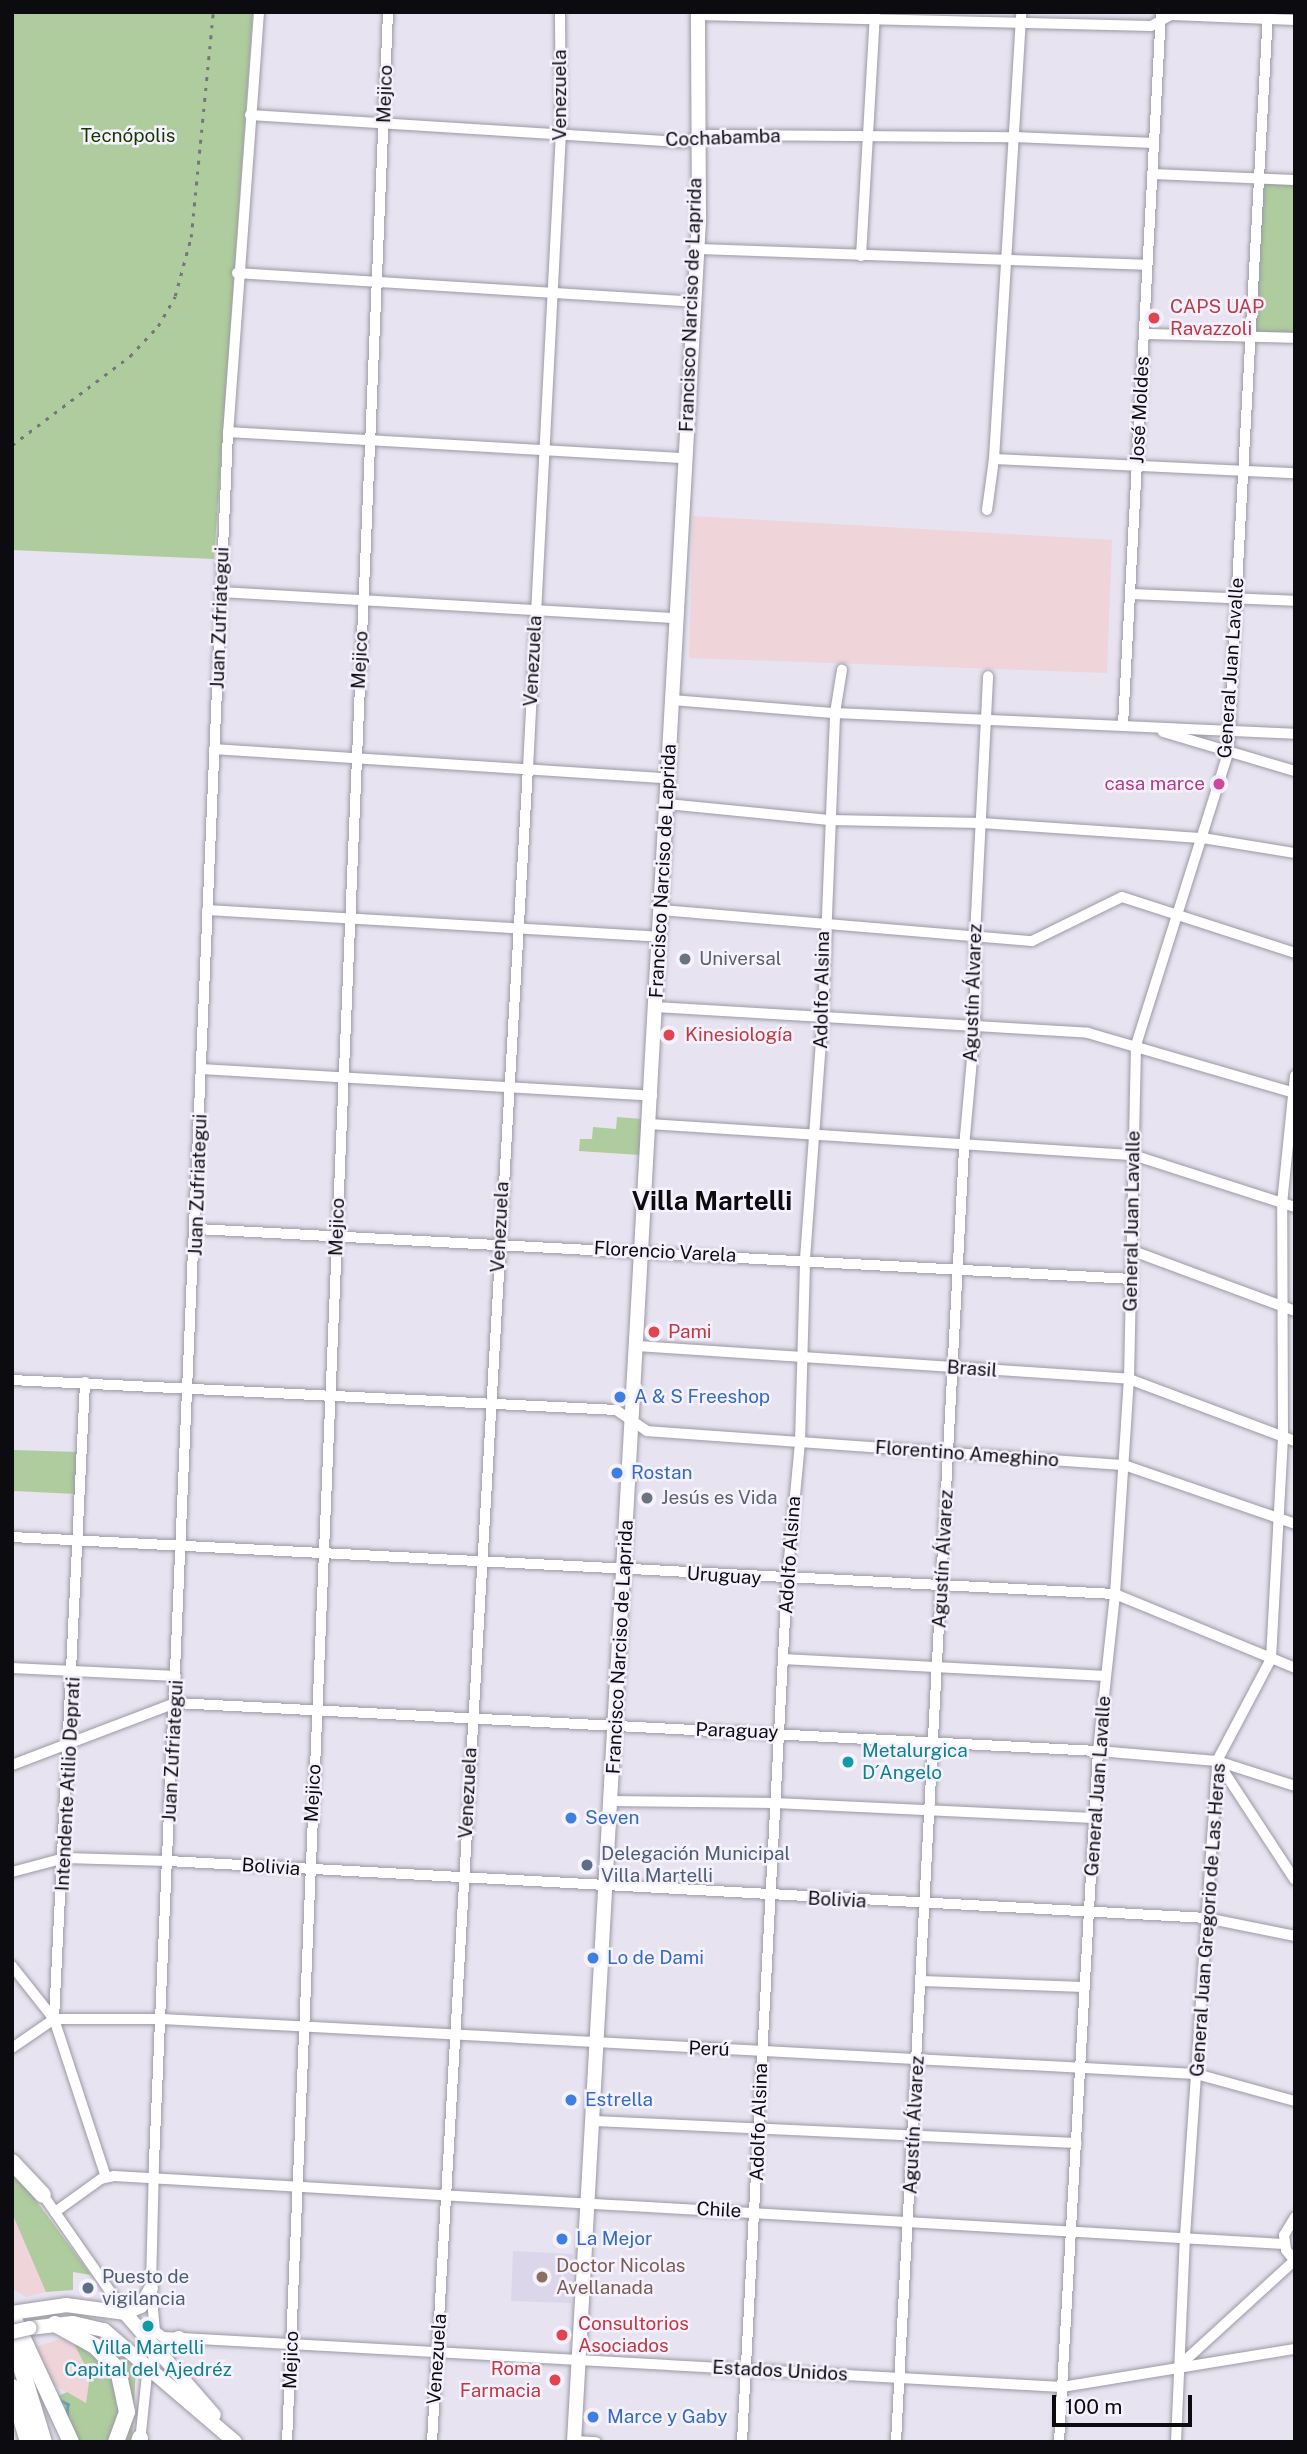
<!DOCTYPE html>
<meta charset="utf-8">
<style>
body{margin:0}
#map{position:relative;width:1307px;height:2454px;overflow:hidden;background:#e7e3f0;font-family:"Public Sans",sans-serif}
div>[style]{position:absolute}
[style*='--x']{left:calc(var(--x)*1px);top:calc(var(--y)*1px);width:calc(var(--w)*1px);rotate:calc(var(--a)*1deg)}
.industrial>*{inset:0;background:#efd4d9}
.built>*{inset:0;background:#dcd6ea}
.green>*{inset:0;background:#aecc9d}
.stream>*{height:2.5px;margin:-1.25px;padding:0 1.25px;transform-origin:1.25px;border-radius:1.25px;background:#54a8b4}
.roads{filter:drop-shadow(0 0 2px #9c99a4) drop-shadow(0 0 2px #9c99a4)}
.minor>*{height:10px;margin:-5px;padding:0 5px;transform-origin:5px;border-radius:5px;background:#fff}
.major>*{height:14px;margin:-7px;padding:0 7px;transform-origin:7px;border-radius:7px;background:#fff}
.highway>*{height:16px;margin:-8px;padding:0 8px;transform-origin:8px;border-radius:8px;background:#fff}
.rail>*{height:2.5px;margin-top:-1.25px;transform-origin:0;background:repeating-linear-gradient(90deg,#77747d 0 3.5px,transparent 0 10.5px)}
.bridges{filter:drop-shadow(0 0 2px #9c99a4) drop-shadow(0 0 2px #9c99a4)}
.major-bridge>*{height:14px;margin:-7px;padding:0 7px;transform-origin:7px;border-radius:7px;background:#fff}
.dots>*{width:19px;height:19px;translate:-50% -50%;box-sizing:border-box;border:4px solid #f5f1fd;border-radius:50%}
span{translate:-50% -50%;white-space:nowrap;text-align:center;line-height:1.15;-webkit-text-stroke:5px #f5f1fd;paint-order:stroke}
.street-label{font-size:19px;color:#0c0b0f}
.park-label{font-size:19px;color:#183600}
.health-label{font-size:19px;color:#be3a42}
.left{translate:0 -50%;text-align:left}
.right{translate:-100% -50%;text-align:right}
.hotel-label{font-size:19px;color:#b23c85}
.worship-label{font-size:19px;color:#5b616d}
.shop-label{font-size:19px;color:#366cbe}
.culture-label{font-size:19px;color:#0d838f}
.service-label{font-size:19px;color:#4e5e75}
.education-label{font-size:19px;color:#785e54}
.district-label{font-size:26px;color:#0c0b0f;font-weight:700}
.frame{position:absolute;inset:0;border:14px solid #0c0b0f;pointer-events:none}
.scale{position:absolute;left:1052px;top:2395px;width:140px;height:32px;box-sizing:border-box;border:4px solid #0c0b0f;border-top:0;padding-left:9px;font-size:21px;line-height:24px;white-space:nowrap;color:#0c0b0f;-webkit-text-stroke:5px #f5f1fd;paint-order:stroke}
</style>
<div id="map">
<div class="industrial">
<i style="clip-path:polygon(693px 516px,1112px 540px,1107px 673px,689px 658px)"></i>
<i style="clip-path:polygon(12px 2213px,32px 2254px,46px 2292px,26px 2297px,12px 2289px)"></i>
<i style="clip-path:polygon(62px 2339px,72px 2340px,90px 2375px,86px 2403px,45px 2380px,32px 2348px)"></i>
</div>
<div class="built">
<i style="clip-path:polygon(513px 2251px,573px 2254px,571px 2303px,511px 2301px)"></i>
</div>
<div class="green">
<i style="clip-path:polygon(12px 12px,253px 12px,214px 559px,12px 550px)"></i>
<i style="clip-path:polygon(1264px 182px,1295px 184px,1295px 334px,1253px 332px)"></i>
<i style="clip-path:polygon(617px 1117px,642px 1119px,640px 1155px,579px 1151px,580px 1139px,592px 1139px,593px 1127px,616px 1129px)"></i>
<i style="clip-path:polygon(13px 1450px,78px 1452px,76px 1494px,14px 1491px)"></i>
<i style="clip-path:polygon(12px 2168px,91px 2275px,73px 2272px,73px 2290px,46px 2292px,12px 2213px)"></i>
<i style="clip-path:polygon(94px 2335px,108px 2341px,136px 2367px,132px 2442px,124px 2442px,132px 2401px,128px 2379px)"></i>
<i style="clip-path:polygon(72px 2340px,115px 2374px,122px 2407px,110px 2442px,75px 2442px,54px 2398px,67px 2392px,86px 2403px,90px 2375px)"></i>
</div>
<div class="stream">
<i style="--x:60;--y:2400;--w:9;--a:27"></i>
<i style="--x:68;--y:2404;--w:14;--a:94"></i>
</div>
<div class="roads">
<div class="minor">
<i style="--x:259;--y:12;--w:421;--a:94.2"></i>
<i style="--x:228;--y:432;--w:1733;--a:92.45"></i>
<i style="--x:154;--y:2163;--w:126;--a:91.4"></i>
<i style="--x:151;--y:2289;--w:42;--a:84.6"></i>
<i style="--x:155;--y:2331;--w:10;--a:37"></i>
<i style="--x:163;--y:2337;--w:900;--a:3.18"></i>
<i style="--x:1062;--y:2387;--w:236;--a:-9.3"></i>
<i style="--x:698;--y:15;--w:453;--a:1.4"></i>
<i style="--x:1151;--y:26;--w:23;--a:-29"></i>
<i style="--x:1171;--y:15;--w:124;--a:2.3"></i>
<i style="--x:250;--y:115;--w:435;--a:3.6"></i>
<i style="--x:684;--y:142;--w:26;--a:-16"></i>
<i style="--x:709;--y:135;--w:305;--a:0.4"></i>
<i style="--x:1014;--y:137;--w:140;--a:2.5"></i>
<i style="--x:1152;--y:174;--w:143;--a:2.4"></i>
<i style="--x:697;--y:249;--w:450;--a:2"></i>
<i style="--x:861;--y:256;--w:244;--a:-86.7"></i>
<i style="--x:237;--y:273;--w:457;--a:3.6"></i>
<i style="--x:1144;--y:334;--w:151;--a:1.5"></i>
<i style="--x:228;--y:432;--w:457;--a:3.3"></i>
<i style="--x:994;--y:459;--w:301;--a:2.7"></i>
<i style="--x:987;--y:510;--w:51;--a:-82.2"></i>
<i style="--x:994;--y:459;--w:448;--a:-86.5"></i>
<i style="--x:221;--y:592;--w:456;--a:3.3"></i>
<i style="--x:1130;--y:594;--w:165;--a:2.4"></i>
<i style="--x:672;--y:700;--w:164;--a:4.6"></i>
<i style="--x:835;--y:713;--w:460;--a:2.6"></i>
<i style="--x:1123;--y:725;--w:714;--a:-86.95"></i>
<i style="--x:1163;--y:732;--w:138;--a:16.5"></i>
<i style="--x:214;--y:749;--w:455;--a:3.7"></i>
<i style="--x:667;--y:804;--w:163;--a:5.6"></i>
<i style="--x:829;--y:820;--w:152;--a:1.1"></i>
<i style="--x:981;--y:823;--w:223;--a:3.9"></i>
<i style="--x:1203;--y:838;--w:93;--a:9.3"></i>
<i style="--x:207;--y:910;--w:453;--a:3.4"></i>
<i style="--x:661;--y:910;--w:372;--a:4.8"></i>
<i style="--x:1032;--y:941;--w:100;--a:-26.1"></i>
<i style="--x:1122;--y:897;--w:182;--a:17.9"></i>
<i style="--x:656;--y:1007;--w:433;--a:3.4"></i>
<i style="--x:1088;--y:1033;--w:216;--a:16.2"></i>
<i style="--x:202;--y:1069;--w:451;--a:3.4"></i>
<i style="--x:650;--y:1124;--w:484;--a:3.7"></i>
<i style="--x:1133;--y:1155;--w:170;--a:17.8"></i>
<i style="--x:197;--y:1229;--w:936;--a:3.06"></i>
<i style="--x:1133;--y:1251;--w:173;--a:20.3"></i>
<i style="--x:638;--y:1346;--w:492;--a:3.8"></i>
<i style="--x:1129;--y:1379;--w:177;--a:20.5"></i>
<i style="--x:12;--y:1380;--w:605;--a:2.84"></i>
<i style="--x:616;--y:1410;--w:37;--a:34"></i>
<i style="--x:647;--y:1431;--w:478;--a:4.1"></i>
<i style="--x:1124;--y:1465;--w:181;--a:19"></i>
<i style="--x:12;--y:1537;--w:1104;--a:2.96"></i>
<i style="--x:1115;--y:1594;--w:195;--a:22.3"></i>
<i style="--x:783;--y:1659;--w:323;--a:3"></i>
<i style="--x:12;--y:1668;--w:164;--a:2.8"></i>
<i style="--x:1217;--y:1761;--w:142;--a:56.8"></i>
<i style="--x:12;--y:1765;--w:174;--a:-20.8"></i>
<i style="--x:175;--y:1703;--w:924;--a:2.98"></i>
<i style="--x:1098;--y:1751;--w:119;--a:4.8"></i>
<i style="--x:1217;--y:1761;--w:82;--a:17.8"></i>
<i style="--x:612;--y:1801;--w:163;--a:0.7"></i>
<i style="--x:775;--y:1803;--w:319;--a:2.7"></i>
<i style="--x:12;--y:1872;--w:55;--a:-14.8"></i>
<i style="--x:65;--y:1858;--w:103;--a:1.7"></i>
<i style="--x:168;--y:1861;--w:1040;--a:3.14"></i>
<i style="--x:1206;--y:1918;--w:91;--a:11.4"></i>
<i style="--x:12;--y:1966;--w:68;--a:51.6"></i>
<i style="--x:54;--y:2019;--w:166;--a:71.8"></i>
<i style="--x:921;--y:1981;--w:164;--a:2.1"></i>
<i style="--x:54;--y:2019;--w:638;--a:-87.21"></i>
<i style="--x:12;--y:2048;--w:51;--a:-34.6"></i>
<i style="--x:54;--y:2019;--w:108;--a:0"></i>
<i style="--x:162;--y:2019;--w:1035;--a:3.04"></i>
<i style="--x:1196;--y:2074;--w:103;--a:15.3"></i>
<i style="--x:594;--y:2121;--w:483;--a:2.6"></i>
<i style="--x:41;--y:2192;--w:147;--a:55.2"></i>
<i style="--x:55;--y:2212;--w:57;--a:-35.7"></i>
<i style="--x:101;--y:2179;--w:13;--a:-13"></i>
<i style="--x:114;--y:2176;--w:1172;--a:3.33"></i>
<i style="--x:1295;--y:2217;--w:21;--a:121"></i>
<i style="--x:1284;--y:2235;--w:15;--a:82"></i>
<i style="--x:1286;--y:2250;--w:14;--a:51"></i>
<i style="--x:1179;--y:2366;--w:156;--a:-42.4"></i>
<i style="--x:574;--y:2441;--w:22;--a:3"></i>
<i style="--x:140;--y:2442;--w:78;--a:-84.1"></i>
<i style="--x:287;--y:2442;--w:2432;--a:-87.62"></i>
<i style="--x:432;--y:2442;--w:1677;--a:-86.72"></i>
<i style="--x:528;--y:768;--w:637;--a:-87.03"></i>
<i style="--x:561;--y:132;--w:120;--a:-90.5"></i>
<i style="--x:742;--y:2442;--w:863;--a:-87.01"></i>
<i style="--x:787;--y:1580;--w:139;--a:-84.6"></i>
<i style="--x:800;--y:1442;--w:183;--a:-88.4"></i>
<i style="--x:805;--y:1259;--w:245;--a:-85.8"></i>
<i style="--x:823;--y:1015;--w:302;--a:-87.7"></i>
<i style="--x:835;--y:713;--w:44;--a:-80.8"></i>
<i style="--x:896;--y:2442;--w:1297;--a:-86.99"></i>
<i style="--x:964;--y:1147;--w:122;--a:-84.8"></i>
<i style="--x:975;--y:1025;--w:90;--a:-90"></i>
<i style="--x:975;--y:935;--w:259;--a:-87.1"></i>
<i style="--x:1059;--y:2442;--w:692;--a:-86.77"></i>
<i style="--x:1098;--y:1751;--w:158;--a:-83.8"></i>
<i style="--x:1115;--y:1594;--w:215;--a:-86.3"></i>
<i style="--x:1129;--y:1379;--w:334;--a:-88.8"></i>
<i style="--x:1136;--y:1045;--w:306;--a:-72.5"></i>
<i style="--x:1228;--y:753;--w:742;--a:-86.91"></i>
<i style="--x:1176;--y:2442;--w:206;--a:-87.5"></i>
<i style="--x:1185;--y:2236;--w:476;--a:-86.1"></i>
<i style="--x:1217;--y:1761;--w:115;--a:-62.1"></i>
<i style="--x:1271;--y:1659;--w:222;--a:-86.9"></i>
<i style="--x:1283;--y:1437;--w:233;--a:-90.2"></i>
<i style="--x:1282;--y:1204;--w:129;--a:-84.2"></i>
</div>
<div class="major">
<i style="--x:12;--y:2313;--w:55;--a:-8.4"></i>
<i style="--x:66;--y:2305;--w:60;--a:7.7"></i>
<i style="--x:125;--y:2313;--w:17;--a:-24"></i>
<i style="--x:141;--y:2306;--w:20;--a:-60"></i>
<i style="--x:125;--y:2313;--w:135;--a:48.9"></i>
<i style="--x:30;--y:2328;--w:43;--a:-6.6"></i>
<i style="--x:73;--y:2323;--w:32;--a:13"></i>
<i style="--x:104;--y:2330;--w:172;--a:40.5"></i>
<i style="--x:155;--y:2356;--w:30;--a:-37"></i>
<i style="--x:574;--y:2442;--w:2226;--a:-86.78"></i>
<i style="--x:699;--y:220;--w:208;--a:-90.3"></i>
</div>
<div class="highway">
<i style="--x:12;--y:2162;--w:45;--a:46.8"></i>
<i style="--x:12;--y:2315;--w:140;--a:65.1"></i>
<i style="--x:55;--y:2324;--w:46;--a:28.8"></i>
<i style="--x:95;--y:2346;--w:33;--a:46"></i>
<i style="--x:118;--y:2370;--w:43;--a:77.9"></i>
<i style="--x:127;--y:2412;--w:32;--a:110"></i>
<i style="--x:12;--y:2337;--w:110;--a:73.1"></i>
<i style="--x:12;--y:2387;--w:57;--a:73.8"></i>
<i style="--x:139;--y:2442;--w:4;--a:-76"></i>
</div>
</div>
<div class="rail">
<i style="--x:12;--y:445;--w:148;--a:-37"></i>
<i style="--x:130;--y:356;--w:41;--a:-47"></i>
<i style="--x:158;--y:326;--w:34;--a:-60"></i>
<i style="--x:175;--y:296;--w:61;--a:-74.8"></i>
<i style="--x:191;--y:237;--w:226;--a:-84.4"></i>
</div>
<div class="bridges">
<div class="major-bridge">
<i style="--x:12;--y:2332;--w:18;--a:-13"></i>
</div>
</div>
<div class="dots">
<i style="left:1154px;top:318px;background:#e0444e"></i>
<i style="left:1219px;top:784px;background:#d1479c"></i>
<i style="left:685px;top:959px;background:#6b7280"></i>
<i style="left:669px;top:1035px;background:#e0444e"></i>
<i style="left:654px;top:1332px;background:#e0444e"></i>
<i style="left:620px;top:1397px;background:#3f7fe0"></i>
<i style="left:617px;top:1473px;background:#3f7fe0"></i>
<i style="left:647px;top:1498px;background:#6b7280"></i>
<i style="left:848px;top:1762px;background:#0f9aa8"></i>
<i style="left:571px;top:1818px;background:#3f7fe0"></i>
<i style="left:587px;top:1865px;background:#5c6f8a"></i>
<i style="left:593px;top:1958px;background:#3f7fe0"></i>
<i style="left:571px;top:2100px;background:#3f7fe0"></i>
<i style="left:562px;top:2239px;background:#3f7fe0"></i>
<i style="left:542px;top:2277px;background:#8d6e63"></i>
<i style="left:88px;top:2288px;background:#5c6f8a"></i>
<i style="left:148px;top:2326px;background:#0f9aa8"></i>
<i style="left:562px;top:2335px;background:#e0444e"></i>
<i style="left:555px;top:2380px;background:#e0444e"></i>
<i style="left:593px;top:2417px;background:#3f7fe0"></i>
</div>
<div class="street-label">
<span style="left:385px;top:94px;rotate:-88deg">Mejico</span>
<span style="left:560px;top:95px;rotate:-90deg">Venezuela</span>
<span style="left:723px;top:138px;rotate:-2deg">Cochabamba</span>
<span style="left:691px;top:305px;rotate:-88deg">Francisco Narciso de Laprida</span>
<span style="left:1140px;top:410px;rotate:-87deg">José Moldes</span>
<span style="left:220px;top:618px;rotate:-88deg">Juan Zufriategui</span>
<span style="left:360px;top:660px;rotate:-87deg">Mejico</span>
<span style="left:533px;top:661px;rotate:-87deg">Venezuela</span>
<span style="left:1231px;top:668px;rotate:-86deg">General Juan Lavalle</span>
<span style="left:663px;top:871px;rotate:-87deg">Francisco Narciso de Laprida</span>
<span style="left:822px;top:990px;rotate:-89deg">Adolfo Alsina</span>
<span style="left:973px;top:993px;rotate:-88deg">Agustín Álvarez</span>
<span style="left:198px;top:1185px;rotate:-88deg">Juan Zufriategui</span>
<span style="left:1132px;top:1221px;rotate:-89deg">General Juan Lavalle</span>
<span style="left:337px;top:1227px;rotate:-88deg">Mejico</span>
<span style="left:500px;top:1227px;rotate:-87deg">Venezuela</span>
<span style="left:665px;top:1252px;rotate:3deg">Florencio Varela</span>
<span style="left:972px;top:1369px;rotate:4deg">Brasil</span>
<span style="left:967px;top:1454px;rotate:4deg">Florentino Ameghino</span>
<span style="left:790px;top:1555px;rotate:-86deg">Adolfo Alsina</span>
<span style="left:943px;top:1559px;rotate:-87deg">Agustín Álvarez</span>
<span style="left:724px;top:1576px;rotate:4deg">Uruguay</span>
<span style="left:620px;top:1647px;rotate:-87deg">Francisco Narciso de Laprida</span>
<span style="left:737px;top:1731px;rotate:2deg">Paraguay</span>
<span style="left:173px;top:1751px;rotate:-87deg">Juan Zufriategui</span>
<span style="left:68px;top:1784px;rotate:-87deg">Intendente Atilio Deprati</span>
<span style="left:1098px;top:1786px;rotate:-86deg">General Juan Lavalle</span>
<span style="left:313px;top:1793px;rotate:-87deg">Mejico</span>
<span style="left:468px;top:1793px;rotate:-87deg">Venezuela</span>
<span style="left:271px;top:1867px;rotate:4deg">Bolivia</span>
<span style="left:837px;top:1900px;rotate:3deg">Bolivia</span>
<span style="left:1208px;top:1920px;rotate:-86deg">General Juan Gregorio de Las Heras</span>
<span style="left:709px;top:2049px;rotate:2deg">Perú</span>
<span style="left:759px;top:2122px;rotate:-88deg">Adolfo Alsina</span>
<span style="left:914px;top:2125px;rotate:-87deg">Agustín Álvarez</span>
<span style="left:719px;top:2210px;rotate:3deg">Chile</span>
<span style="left:437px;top:2359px;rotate:-86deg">Venezuela</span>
<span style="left:291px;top:2360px;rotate:-88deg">Mejico</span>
<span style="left:780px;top:2371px;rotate:3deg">Estados Unidos</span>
</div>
<div class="park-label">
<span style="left:128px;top:136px">Tecnópolis</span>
</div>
<div class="health-label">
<span class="left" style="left:1170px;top:318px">CAPS UAP<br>Ravazzoli</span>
<span class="left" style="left:685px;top:1035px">Kinesiología</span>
<span class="left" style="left:668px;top:1332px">Pami</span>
<span class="left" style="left:578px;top:2335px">Consultorios<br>Asociados</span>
<span class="right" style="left:541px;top:2380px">Roma<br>Farmacia</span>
</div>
<div class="hotel-label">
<span class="right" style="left:1205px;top:784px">casa marce</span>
</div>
<div class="worship-label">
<span class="left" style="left:699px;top:959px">Universal</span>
<span class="left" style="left:661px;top:1498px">Jesús es Vida</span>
</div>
<div class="shop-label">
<span class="left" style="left:634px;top:1397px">A &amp; S Freeshop</span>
<span class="left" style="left:631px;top:1473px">Rostan</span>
<span class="left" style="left:585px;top:1818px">Seven</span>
<span class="left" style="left:607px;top:1958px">Lo de Dami</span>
<span class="left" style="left:585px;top:2100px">Estrella</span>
<span class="left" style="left:576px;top:2239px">La Mejor</span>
<span class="left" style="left:607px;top:2417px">Marce y Gaby</span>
</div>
<div class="culture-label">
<span class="left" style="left:862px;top:1762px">Metalurgica<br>D´Angelo</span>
<span style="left:148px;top:2359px">Villa Martelli<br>Capital del Ajedréz</span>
</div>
<div class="service-label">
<span class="left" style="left:601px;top:1865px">Delegación Municipal<br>Villa Martelli</span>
<span class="left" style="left:102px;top:2288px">Puesto de<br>vigilancia</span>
</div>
<div class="education-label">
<span class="left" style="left:556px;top:2277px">Doctor Nicolas<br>Avellanada</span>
</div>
<div class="district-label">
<span style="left:712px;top:1201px">Villa Martelli</span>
</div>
<div class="frame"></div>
<div class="scale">100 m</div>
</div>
